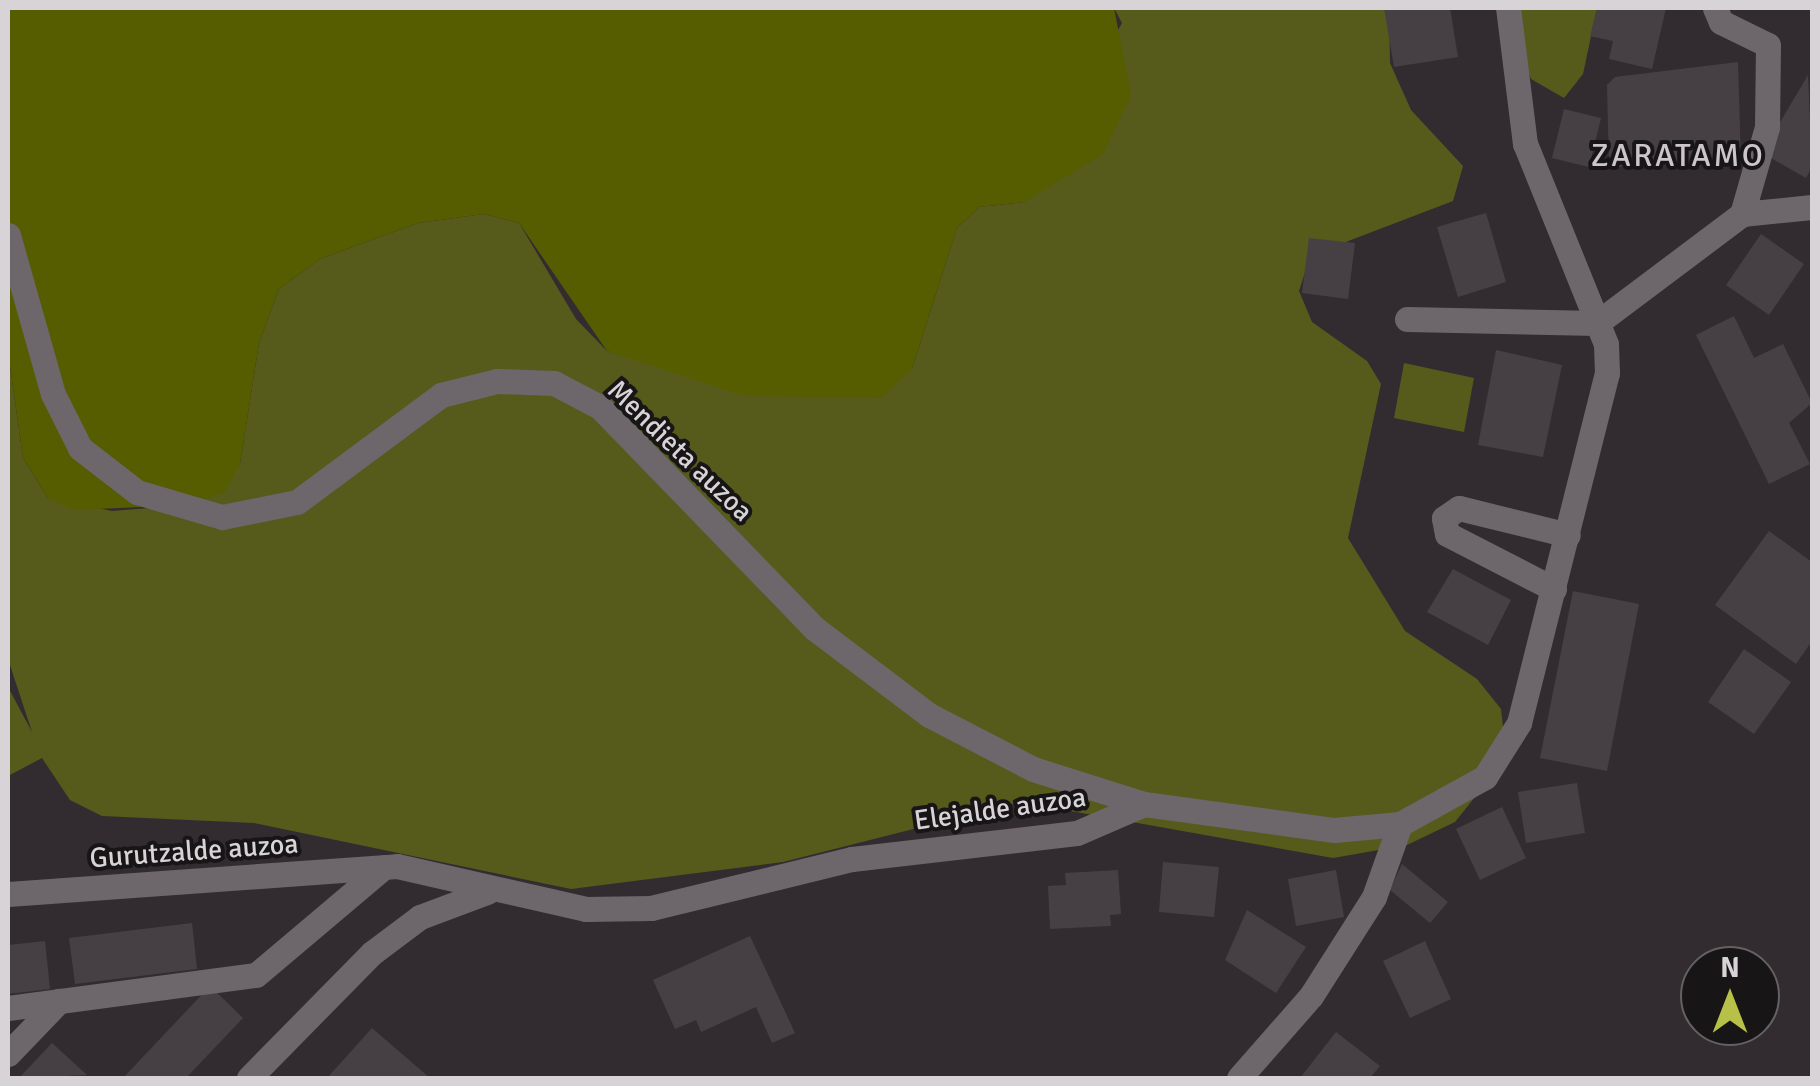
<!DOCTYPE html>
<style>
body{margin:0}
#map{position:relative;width:1820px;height:1086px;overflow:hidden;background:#322c30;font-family:Signika,sans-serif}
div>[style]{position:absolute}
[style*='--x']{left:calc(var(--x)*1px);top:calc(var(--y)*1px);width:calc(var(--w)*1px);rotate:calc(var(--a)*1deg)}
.green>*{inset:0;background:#565b1c}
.forest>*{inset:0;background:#565c00}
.building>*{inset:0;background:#464044}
.minor>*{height:25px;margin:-12.5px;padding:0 12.5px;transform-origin:12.5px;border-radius:12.5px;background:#6d666b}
span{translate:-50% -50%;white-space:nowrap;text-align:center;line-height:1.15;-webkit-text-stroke:8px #181517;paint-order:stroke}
.street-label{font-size:28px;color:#d7d3d6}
.quarter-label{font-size:32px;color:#cdc5ca;letter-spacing:2.5px}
.frame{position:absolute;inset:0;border:10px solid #d7d3d6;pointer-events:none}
.north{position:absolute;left:1680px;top:946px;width:100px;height:100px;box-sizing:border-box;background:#181517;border:2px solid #646163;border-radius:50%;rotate:0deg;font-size:28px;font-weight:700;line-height:40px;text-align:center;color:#d7d3d6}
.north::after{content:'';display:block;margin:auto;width:35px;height:45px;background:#b7c148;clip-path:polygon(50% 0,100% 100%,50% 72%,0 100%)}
</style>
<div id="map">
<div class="green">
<i style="clip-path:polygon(1114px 8px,1389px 8px,1390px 63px,1411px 110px,1463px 166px,1453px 201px,1330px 248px,1308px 263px,1299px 291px,1312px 322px,1367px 361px,1381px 384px,1348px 538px,1405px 631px,1477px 679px,1501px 709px,1504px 735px,1487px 782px,1455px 822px,1407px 845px,1333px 858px,1020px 802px,783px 862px,571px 889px,254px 823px,102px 816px,70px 800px,42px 758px,8px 776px,8px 687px,32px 732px,8px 659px,8px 352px,23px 458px,48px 498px,112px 511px,187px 505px,240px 464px,259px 343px,279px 289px,320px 259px,418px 223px,484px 214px,519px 223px,576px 319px,607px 351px,669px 366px,912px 369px,957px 228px,979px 207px,1024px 202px,1122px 23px)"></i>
<i style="clip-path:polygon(1500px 8px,1597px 8px,1583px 74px,1564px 98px,1531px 79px)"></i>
<i style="clip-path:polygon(1404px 363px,1474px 378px,1464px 432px,1394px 418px)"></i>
</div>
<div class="forest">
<i style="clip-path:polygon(8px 8px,1114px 8px,1131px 95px,1103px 154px,1024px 202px,979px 207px,957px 228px,912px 369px,881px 398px,744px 396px,607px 351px,519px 223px,484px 214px,418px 223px,320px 259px,279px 289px,259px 343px,240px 464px,224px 493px,187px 505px,75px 510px,48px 498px,23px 458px,8px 352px)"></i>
</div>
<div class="building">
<i style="clip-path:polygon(1384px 8px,1450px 8px,1458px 57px,1394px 67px)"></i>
<i style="clip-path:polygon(1597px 8px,1666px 8px,1652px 69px,1609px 59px,1613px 41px,1590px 36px)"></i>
<i style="clip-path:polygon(1738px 62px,1741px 163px,1609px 167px,1607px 85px,1615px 77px)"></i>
<i style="clip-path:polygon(1808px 75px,1812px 167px,1806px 178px,1762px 153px)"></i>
<i style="clip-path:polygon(1564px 109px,1601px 118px,1589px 167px,1552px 158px)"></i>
<i style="clip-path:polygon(1486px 213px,1506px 282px,1458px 297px,1437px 227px)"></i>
<i style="clip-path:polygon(1761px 234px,1804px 264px,1769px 315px,1726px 285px)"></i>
<i style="clip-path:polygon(1309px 238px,1355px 243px,1348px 299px,1302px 293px)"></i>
<i style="clip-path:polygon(1734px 316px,1754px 358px,1783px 344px,1812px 403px,1789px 423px,1810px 464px,1769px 484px,1696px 335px)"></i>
<i style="clip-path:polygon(1496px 350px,1562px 365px,1543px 457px,1478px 445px)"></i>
<i style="clip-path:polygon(1769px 531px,1812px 562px,1812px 641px,1796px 664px,1715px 605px)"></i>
<i style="clip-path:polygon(1453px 569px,1511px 600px,1488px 645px,1427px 612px)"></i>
<i style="clip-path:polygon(1573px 591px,1639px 604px,1607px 771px,1540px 758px)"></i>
<i style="clip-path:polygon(1744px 649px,1791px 682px,1754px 734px,1708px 702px)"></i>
<i style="clip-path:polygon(1577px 783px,1585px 833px,1526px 843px,1518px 792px)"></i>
<i style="clip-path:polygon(1502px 807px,1526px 858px,1480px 880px,1456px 829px)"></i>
<i style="clip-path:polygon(1163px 862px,1219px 867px,1214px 917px,1159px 912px)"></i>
<i style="clip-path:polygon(1402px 864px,1448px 902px,1430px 923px,1390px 890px)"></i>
<i style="clip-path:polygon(1118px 870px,1121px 914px,1110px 915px,1111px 926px,1050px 929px,1048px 886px,1066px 885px,1065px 873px)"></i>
<i style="clip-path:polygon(1336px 870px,1344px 917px,1296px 926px,1288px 879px)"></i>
<i style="clip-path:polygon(1247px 910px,1306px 947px,1276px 993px,1225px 960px)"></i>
<i style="clip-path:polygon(192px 923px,197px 969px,75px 984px,69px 938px)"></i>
<i style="clip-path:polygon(750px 936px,795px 1033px,772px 1043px,756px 1007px,701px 1032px,696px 1020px,675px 1029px,653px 980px)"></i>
<i style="clip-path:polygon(45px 941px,50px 989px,8px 994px,8px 945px)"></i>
<i style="clip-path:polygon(1425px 941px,1451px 999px,1410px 1018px,1383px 961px)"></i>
<i style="clip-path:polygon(210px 986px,243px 1018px,186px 1078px,123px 1078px)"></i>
<i style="clip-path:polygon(372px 1028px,430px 1078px,327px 1078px)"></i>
<i style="clip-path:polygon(1336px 1032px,1380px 1066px,1370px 1078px,1300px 1078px)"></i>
<i style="clip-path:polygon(52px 1043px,87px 1075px,19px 1078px)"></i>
</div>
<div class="minor">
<i style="--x:1715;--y:8;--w:15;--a:67"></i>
<i style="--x:1721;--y:22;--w:52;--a:26.1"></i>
<i style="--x:1768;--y:45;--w:82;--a:90.7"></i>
<i style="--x:1767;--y:127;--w:91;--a:106"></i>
<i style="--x:8;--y:235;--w:165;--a:74.2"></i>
<i style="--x:53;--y:394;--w:60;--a:63.4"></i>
<i style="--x:80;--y:448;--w:72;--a:37.7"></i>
<i style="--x:137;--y:492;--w:89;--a:16.4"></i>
<i style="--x:222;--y:517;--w:76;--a:-11.3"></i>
<i style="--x:297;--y:502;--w:179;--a:-36.6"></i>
<i style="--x:441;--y:395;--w:58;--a:-14"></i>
<i style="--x:497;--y:381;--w:57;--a:2"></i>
<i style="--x:554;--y:383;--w:52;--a:27.6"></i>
<i style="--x:600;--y:407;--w:308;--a:45.9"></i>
<i style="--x:814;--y:628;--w:144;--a:37.1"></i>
<i style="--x:929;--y:715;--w:117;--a:27.4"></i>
<i style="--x:1033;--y:769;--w:116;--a:17.5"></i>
<i style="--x:1144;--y:804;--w:192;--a:7.8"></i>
<i style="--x:1334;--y:830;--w:66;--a:-5.2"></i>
<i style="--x:1400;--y:824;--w:97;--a:-28.9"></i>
<i style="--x:1485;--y:777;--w:64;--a:-57.8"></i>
<i style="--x:1519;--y:723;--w:361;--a:-75.9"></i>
<i style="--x:1607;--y:373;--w:29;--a:-92"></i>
<i style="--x:1606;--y:344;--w:216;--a:-112"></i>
<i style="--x:1525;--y:144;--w:137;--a:-97.1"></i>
<i style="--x:1407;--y:319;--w:190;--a:1.2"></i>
<i style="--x:1597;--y:323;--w:181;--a:-36.9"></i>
<i style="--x:1742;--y:214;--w:70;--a:-5.7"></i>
<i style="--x:1554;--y:589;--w:120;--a:-152.8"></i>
<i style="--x:1447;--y:534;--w:16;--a:-101"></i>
<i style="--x:1444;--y:518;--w:18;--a:-34"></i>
<i style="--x:1459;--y:508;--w:112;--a:13.9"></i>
<i style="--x:8;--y:894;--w:390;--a:-4.1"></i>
<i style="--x:397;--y:866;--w:194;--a:12.8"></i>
<i style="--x:586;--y:909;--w:65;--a:-0.9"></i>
<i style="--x:651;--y:908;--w:207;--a:-13.7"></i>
<i style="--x:852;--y:859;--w:226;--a:-6.6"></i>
<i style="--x:1077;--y:833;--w:73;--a:-23.4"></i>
<i style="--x:8;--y:1008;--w:250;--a:-7.6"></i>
<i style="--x:256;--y:975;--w:167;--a:-40.2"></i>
<i style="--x:8;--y:1054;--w:74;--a:-46.1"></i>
<i style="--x:249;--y:1078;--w:175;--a:-45.5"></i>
<i style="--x:372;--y:953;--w:60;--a:-36.9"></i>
<i style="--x:420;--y:917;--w:72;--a:-20.5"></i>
<i style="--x:1239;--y:1078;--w:109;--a:-48.7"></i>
<i style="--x:1311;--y:996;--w:117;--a:-57.5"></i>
<i style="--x:1374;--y:897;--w:77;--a:-70.4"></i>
</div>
<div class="street-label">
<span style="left:680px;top:451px;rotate:44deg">Mendieta auzoa</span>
<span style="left:1000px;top:809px;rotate:-8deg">Elejalde auzoa</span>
<span style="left:194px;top:851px;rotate:-4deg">Gurutzalde auzoa</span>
</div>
<div class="quarter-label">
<span style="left:1678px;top:156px">ZARATAMO</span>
</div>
<div class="frame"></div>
<div class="north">N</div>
</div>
